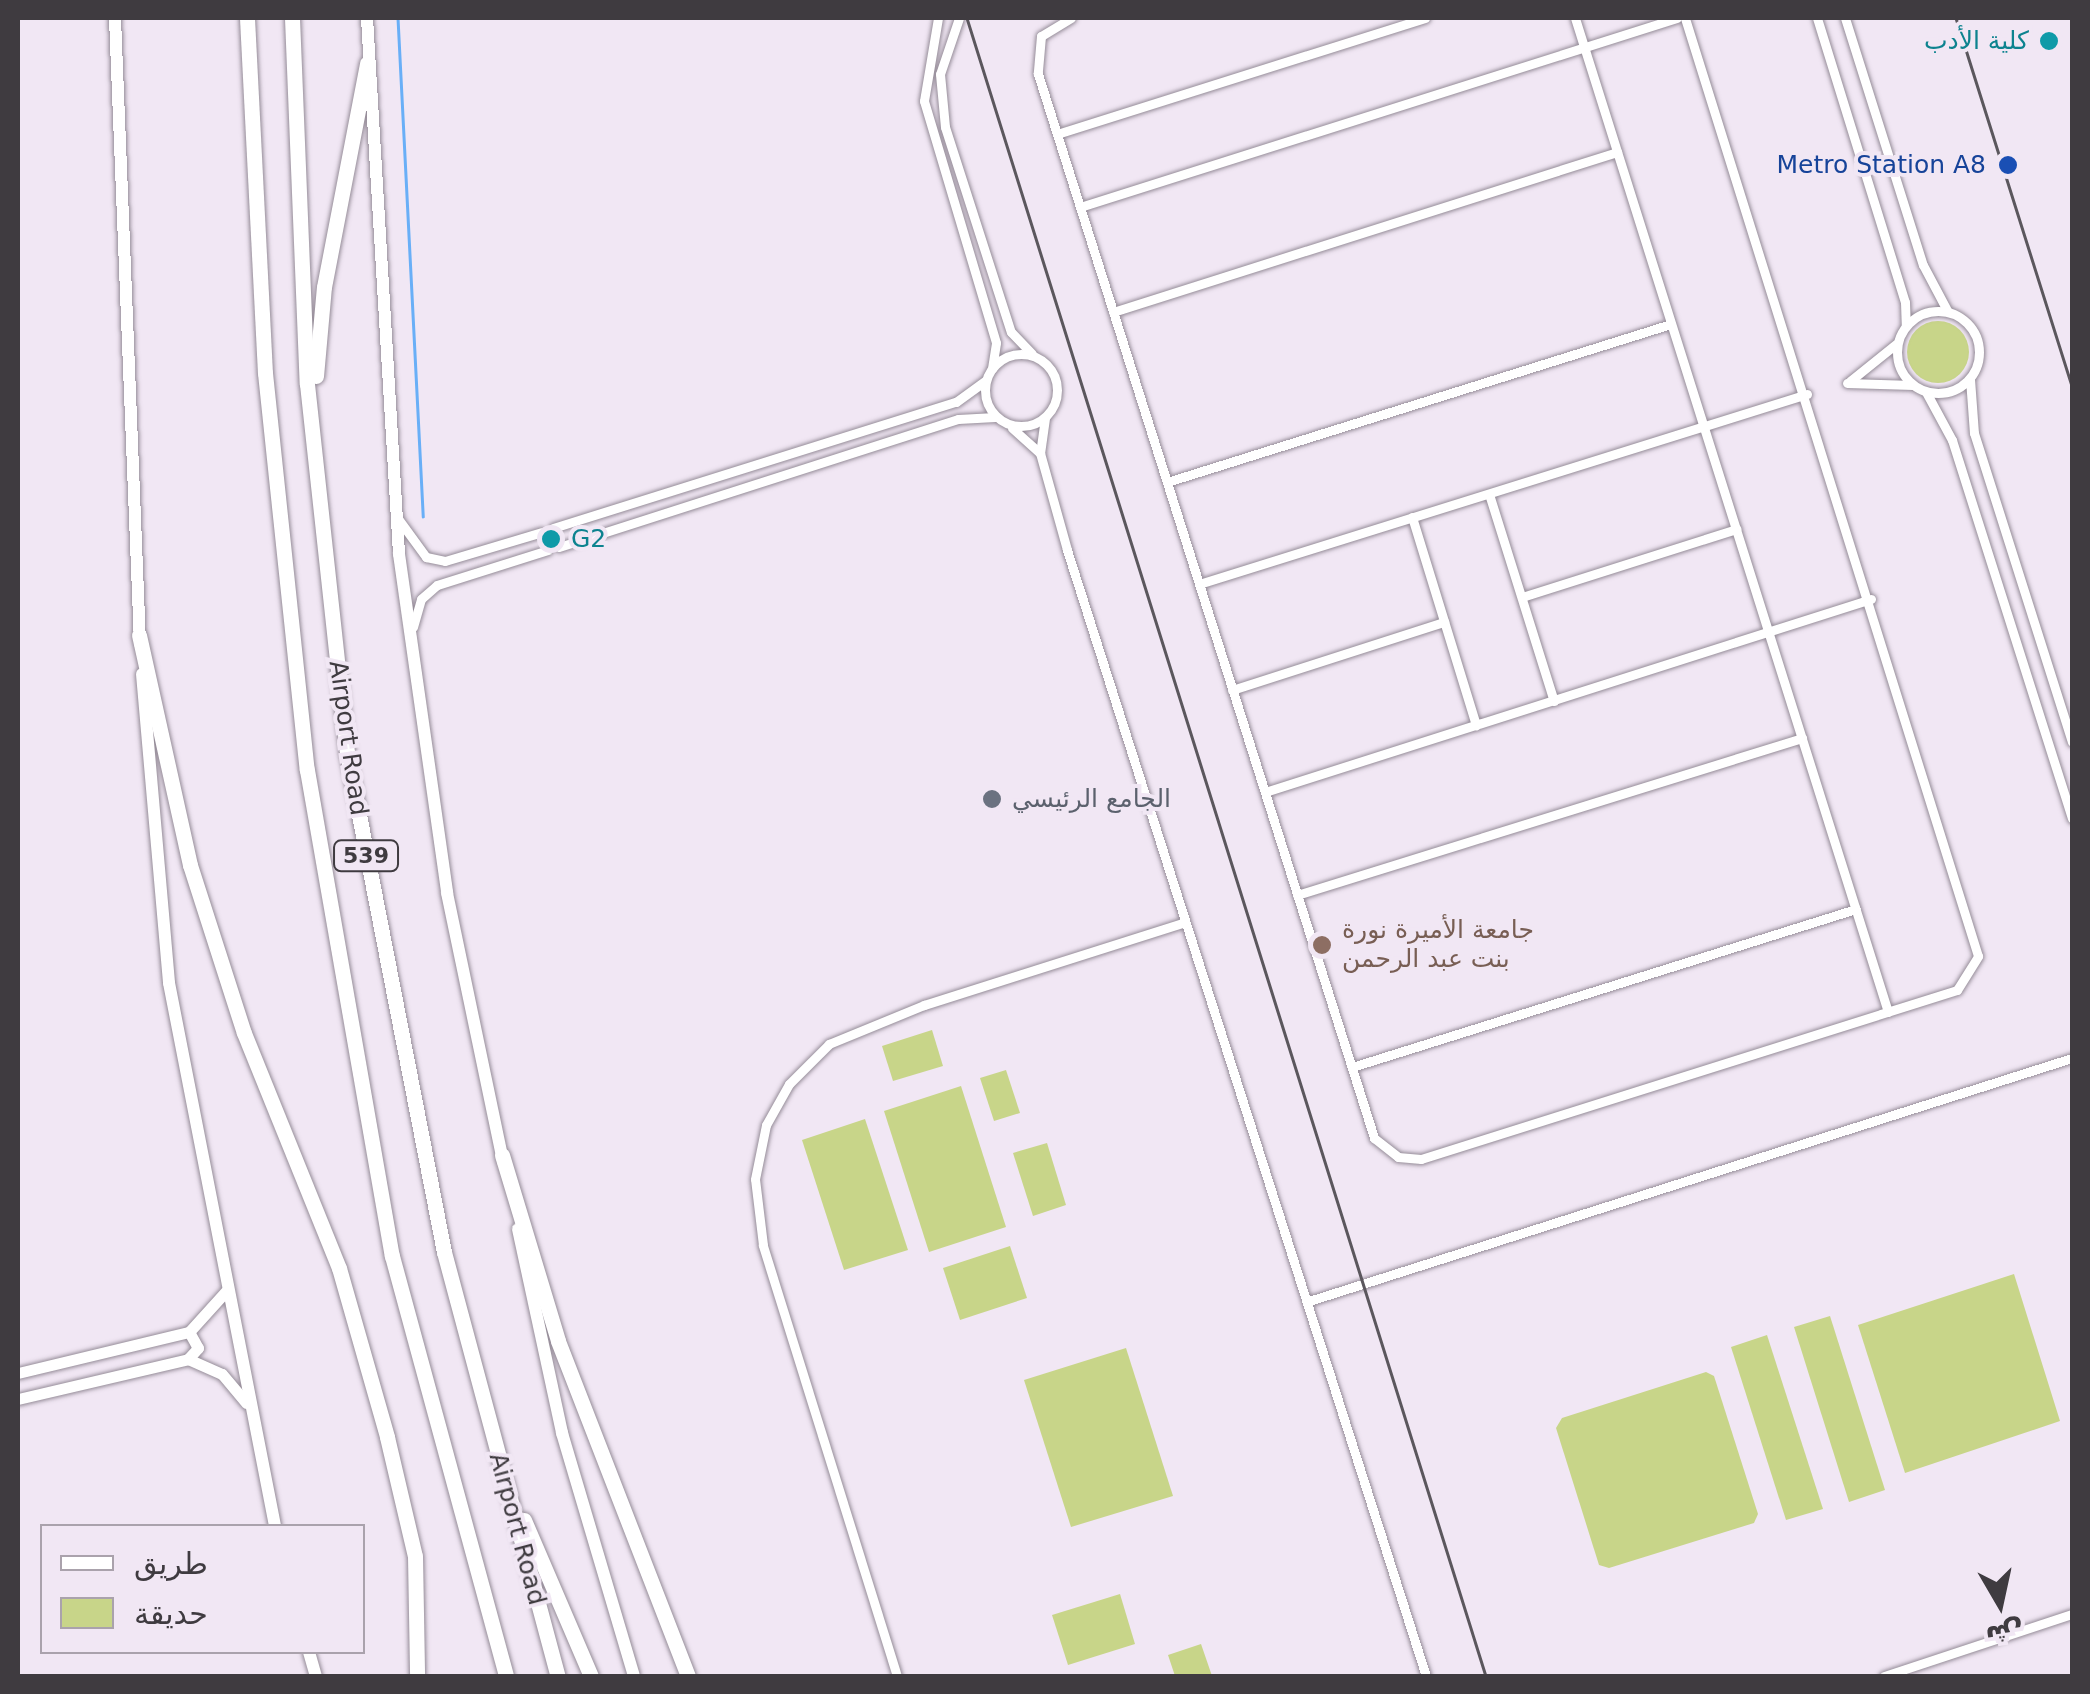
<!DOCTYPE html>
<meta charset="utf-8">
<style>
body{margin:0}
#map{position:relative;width:2090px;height:1694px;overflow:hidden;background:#f1e7f4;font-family:"DejaVu Sans","Noto Naskh Arabic",sans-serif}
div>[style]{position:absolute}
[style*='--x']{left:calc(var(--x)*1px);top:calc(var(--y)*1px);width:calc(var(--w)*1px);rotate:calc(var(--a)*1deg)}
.green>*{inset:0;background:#c8d589}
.round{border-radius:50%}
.stream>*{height:2.5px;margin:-1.25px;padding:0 1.25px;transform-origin:1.25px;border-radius:1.25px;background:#69aff7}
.roads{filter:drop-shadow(0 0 2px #958c98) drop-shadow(0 0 2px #958c98)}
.minor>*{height:9px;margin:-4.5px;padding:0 4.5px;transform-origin:4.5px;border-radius:4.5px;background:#fff}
.minor>.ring{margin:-4.5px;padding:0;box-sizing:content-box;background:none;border:9px solid #fff;border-radius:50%}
.tertiary>*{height:11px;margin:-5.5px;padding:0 5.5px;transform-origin:5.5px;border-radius:5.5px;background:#fff}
.secondary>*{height:12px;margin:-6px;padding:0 6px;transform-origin:6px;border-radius:6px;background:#fff}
.motorway>*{height:15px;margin:-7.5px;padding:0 7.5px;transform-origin:7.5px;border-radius:7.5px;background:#fff}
.tram>*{height:2.5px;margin:-1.25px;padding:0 1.25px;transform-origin:1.25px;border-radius:1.25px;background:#5b575d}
.dots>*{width:28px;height:28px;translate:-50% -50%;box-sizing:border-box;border:5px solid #f1e7f4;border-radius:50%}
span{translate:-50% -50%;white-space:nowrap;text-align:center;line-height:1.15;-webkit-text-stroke:8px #f1e7f4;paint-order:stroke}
.shield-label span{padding:2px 8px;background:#f1e7f4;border:2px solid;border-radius:8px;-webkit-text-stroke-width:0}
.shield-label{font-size:22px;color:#3f3b40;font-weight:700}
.culture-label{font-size:25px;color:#0d838f}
.right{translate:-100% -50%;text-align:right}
.left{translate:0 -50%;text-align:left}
.transit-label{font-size:25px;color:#164399}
.street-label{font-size:25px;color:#3f3b40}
.worship-label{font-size:25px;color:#5b616d}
.education-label{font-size:25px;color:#785e54}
.frame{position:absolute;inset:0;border:20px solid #3f3b40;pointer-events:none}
.legend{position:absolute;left:40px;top:1524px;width:325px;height:130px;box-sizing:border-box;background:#f1e7f4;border:2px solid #aaa2ac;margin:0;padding:12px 18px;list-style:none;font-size:30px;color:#3f3b40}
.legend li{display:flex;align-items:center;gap:20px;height:50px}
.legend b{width:50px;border:2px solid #aaa2ac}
.north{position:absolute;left:1950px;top:1554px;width:100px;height:100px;-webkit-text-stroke:8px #f1e7f4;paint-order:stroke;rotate:171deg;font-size:28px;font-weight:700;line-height:40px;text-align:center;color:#3f3b40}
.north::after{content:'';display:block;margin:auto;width:35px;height:45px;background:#3f3b40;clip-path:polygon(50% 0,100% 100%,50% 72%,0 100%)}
</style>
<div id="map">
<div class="green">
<i class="round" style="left:1907px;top:321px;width:62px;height:62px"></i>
<i style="clip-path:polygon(932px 1030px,943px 1066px,893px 1081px,882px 1046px)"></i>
<i style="clip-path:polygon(1006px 1070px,1020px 1113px,994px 1121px,980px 1078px)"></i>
<i style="clip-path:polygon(961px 1086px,1006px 1227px,929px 1252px,884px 1111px)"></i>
<i style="clip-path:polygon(865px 1119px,908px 1250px,844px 1270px,802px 1140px)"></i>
<i style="clip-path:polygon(1047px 1143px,1066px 1205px,1033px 1216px,1013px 1153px)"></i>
<i style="clip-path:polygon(1010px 1246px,1027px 1298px,960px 1320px,943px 1268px)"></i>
<i style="clip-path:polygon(2014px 1274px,2060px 1421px,1905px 1473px,1858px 1325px)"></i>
<i style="clip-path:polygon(1830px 1316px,1885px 1490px,1849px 1502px,1794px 1327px)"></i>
<i style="clip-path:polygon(1767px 1335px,1823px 1509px,1786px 1520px,1731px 1347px)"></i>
<i style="clip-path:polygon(1126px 1348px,1173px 1496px,1071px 1527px,1024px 1380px)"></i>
<i style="clip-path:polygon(1706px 1372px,1714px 1376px,1758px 1514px,1754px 1523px,1609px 1568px,1599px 1565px,1556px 1428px,1562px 1418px)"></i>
<i style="clip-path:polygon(1120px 1594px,1135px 1644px,1068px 1665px,1052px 1615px)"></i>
<i style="clip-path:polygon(1201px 1644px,1212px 1676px,1175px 1676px,1168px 1655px)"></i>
</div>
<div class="stream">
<i style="--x:398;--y:18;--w:499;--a:87.1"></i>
</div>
<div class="roads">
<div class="minor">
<i style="--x:938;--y:18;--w:84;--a:99.6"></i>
<i style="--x:924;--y:101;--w:252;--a:73.4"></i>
<i style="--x:996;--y:343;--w:26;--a:99"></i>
<i style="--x:959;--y:18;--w:59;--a:108.7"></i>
<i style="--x:940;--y:74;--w:53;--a:84.6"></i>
<i style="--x:945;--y:127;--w:215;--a:72.2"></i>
<i style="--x:1011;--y:332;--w:30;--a:46"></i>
<i style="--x:1071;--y:18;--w:35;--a:149"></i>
<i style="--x:1041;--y:36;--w:38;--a:95"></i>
<i style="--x:1038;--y:74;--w:1116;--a:72.47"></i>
<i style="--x:1374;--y:1138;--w:31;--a:38"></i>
<i style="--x:1398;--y:1157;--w:23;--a:5"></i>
<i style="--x:1421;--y:1159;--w:562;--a:-17.5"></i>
<i style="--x:1957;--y:990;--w:40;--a:-58"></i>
<i style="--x:1978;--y:956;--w:983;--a:-107.35"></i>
<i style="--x:1575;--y:18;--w:1042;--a:72.52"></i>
<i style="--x:1817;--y:18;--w:297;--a:72.8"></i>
<i style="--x:1905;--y:302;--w:24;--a:88"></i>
<i style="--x:1845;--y:18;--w:259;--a:72.5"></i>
<i style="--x:1923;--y:265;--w:53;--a:62"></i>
<i style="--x:1057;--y:134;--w:386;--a:-17.5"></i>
<i style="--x:1080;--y:207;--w:626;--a:-17.57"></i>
<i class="ring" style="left:1897px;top:311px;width:73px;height:73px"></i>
<i style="--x:1113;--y:312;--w:529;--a:-17.61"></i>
<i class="ring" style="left:985px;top:354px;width:63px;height:63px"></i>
<i style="--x:1970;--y:379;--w:54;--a:85.8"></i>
<i style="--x:1974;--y:433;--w:324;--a:72.4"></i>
<i style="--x:1850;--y:381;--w:59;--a:-38.8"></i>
<i style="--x:1847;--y:383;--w:66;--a:1.7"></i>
<i style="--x:1926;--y:392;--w:55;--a:61.6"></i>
<i style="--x:1952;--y:440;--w:397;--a:72.4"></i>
<i style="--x:1045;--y:418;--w:35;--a:98"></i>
<i style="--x:1040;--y:453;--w:101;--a:74.4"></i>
<i style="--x:1067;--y:550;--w:1182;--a:72.32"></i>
<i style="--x:1012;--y:428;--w:38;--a:42"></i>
<i style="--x:1167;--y:482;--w:528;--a:-17.41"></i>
<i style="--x:1489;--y:494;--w:217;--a:72.6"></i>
<i style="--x:1412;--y:517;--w:218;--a:72.9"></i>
<i style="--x:399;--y:520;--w:46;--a:53.9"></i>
<i style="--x:426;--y:557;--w:19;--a:12"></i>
<i style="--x:445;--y:561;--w:101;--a:-16.6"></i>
<i style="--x:553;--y:528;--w:422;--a:-17.4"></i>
<i style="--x:956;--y:402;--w:37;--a:-36"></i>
<i style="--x:559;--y:547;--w:419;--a:-17.8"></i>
<i style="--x:958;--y:419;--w:37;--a:-3"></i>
<i style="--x:1199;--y:584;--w:637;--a:-17.35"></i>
<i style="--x:1522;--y:597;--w:225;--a:-17.6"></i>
<i style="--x:413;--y:627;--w:29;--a:-74"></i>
<i style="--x:421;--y:599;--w:21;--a:-41"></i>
<i style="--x:437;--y:585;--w:116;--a:-17.5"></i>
<i style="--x:1232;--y:690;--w:223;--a:-17.8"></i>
<i style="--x:1265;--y:792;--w:636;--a:-17.67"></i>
<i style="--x:1297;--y:895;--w:529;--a:-17.27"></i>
<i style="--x:1352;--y:1067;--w:528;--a:-17.41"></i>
<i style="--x:1309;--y:1301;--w:801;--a:-17.67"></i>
<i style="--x:897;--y:1676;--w:451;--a:-107.3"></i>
<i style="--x:763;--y:1245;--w:66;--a:-96.9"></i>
<i style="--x:755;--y:1179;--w:55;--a:-78.5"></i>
<i style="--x:766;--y:1125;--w:47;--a:-60.7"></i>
<i style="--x:789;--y:1084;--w:57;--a:-45"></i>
<i style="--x:829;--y:1044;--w:103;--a:-22.3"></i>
<i style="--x:924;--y:1005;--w:274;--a:-17.6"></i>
<i style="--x:1884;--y:1676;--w:198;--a:-18.3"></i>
</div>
<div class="tertiary">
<i style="--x:188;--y:1359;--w:15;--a:-48"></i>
<i style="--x:198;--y:1348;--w:18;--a:-119"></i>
<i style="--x:18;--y:1373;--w:176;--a:-13.5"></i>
<i style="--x:189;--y:1332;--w:55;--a:-47.9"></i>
<i style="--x:18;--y:1399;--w:175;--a:-13.2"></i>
<i style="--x:188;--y:1359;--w:37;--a:24"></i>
<i style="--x:222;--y:1374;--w:38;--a:50"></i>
</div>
<div class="secondary">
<i style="--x:115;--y:18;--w:626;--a:87.71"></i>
<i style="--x:367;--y:18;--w:537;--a:86.58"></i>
<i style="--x:399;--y:554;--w:342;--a:81.9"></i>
<i style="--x:447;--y:893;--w:274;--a:78.2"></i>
<i style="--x:142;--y:674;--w:310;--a:85"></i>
<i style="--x:169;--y:983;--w:553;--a:78.95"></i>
<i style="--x:518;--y:1229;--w:209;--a:77.8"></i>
<i style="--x:562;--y:1433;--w:253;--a:73.5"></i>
<i style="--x:309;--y:1652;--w:25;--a:74"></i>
</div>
<div class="motorway">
<i style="--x:247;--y:18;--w:355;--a:87.1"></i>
<i style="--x:265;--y:373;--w:399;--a:84"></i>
<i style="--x:307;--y:770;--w:493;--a:80.1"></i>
<i style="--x:392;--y:1256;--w:435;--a:74.8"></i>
<i style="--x:292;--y:18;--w:366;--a:87.7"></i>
<i style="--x:307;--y:384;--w:371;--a:83.8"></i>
<i style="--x:347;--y:753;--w:508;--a:79"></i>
<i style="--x:444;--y:1252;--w:439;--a:75"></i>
<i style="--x:316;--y:376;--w:89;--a:-84.9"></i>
<i style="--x:324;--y:287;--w:228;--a:-79.1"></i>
<i style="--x:139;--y:635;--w:236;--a:77.5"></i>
<i style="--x:190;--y:865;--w:176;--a:72.2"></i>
<i style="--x:244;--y:1033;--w:253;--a:68"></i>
<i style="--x:339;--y:1268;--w:176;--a:74.1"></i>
<i style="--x:387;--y:1437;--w:122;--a:76.8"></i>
<i style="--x:415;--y:1556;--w:120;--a:89"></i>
<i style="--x:502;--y:1155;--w:194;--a:73.2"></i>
<i style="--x:558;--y:1341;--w:359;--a:68.8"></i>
<i style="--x:524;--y:1520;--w:170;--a:66.8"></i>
</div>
</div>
<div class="tram">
<i style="--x:967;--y:18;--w:1737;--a:72.62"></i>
<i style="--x:1956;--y:18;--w:387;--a:72.5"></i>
</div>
<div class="dots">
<i style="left:2049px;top:41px;background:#0f9aa8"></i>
<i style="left:2008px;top:165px;background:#1a4fb4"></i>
<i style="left:551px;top:539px;background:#0f9aa8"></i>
<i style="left:992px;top:799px;background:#6b7280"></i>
<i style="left:1322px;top:945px;background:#8d6e63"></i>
</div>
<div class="shield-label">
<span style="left:366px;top:856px">539</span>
</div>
<div class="culture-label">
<span class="right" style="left:2029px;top:41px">كلية الأدب</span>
<span class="left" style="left:571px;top:539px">G2</span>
</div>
<div class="transit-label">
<span class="right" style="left:1986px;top:165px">Metro Station A8</span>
</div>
<div class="street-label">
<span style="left:348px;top:738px;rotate:82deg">Airport Road</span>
<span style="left:517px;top:1529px;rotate:75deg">Airport Road</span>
</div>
<div class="worship-label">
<span class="left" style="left:1012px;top:799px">الجامع الرئيسي</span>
</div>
<div class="education-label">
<span class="left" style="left:1342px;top:945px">جامعة الأميرة نورة<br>بنت عبد الرحمن</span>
</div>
<div class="frame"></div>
<ul class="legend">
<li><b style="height:12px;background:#fff"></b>طريق</li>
<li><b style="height:28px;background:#c8d589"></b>حديقة</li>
</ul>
<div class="north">ش</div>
</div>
